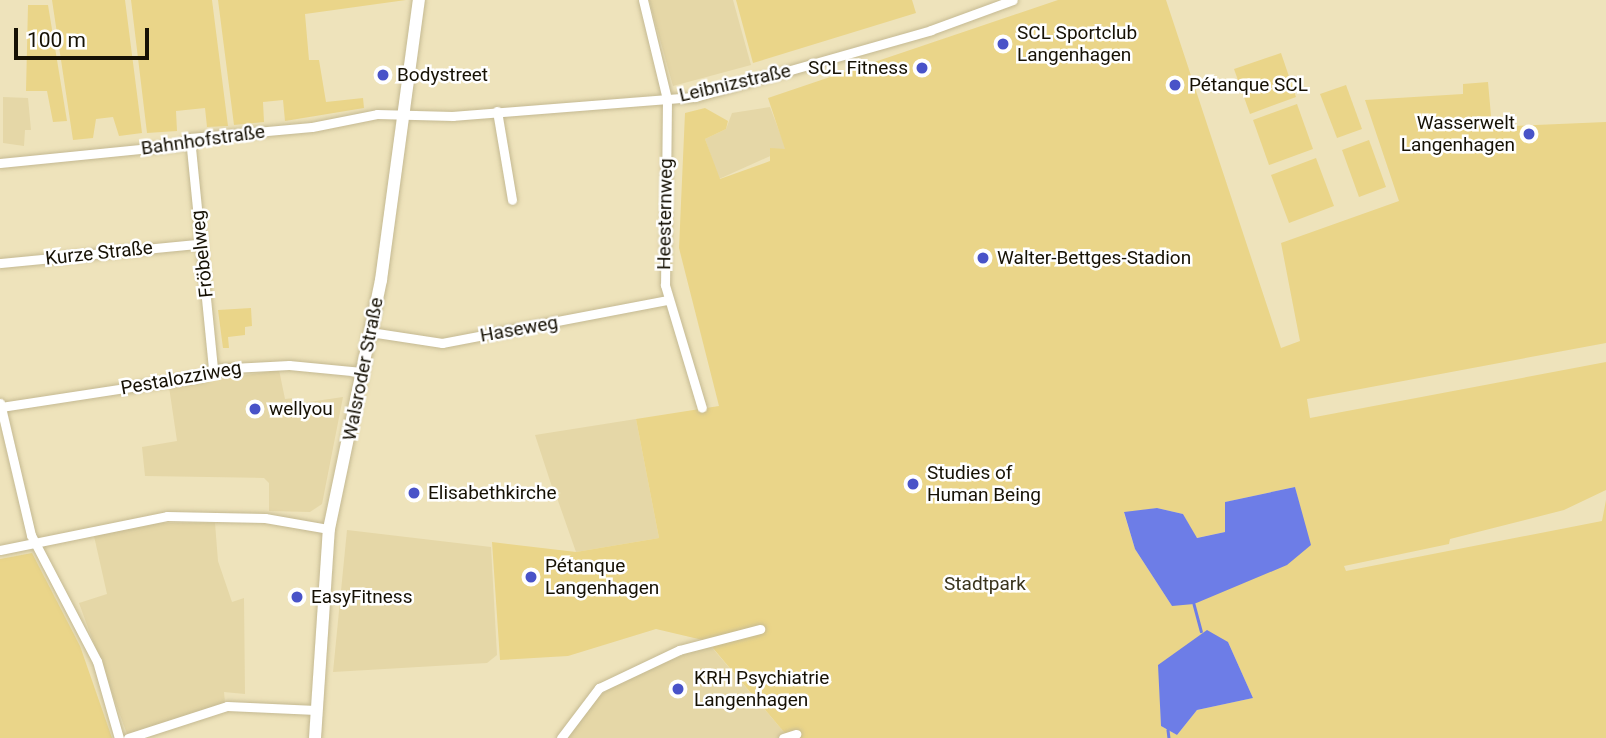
<!DOCTYPE html>
<meta charset="utf-8">
<style>
body{margin:0}
#map{position:relative;width:1606px;height:738px;overflow:hidden;background:#eee3bb;font-family:Roboto,sans-serif}
div>[style]{position:absolute}
[style*='--x']{left:calc(var(--x)*1px);top:calc(var(--y)*1px);width:calc(var(--w)*1px);rotate:calc(var(--a)*1deg)}
.built>*{inset:0;background:#e5d7a7}
.green>*{inset:0;background:#ead589}
.water>*{inset:0;background:#6d7de7}
.stream>*{height:2.5px;margin:-1.25px;padding:0 1.25px;transform-origin:1.25px;border-radius:1.25px;background:#6d7de7}
.roads{filter:drop-shadow(0 0 2px #c4b992) drop-shadow(0 0 2px #c4b992)}
.street>*{height:9px;margin:-4.5px;padding:0 4.5px;transform-origin:4.5px;border-radius:4.5px;background:#fff}
.secondary>*{height:12px;margin:-6px;padding:0 6px;transform-origin:6px;border-radius:6px;background:#fff}
.dots>*{width:19px;height:19px;translate:-50% -50%;box-sizing:border-box;border:4px solid #fff;border-radius:50%}
span{translate:-50% -50%;white-space:nowrap;text-align:center;line-height:1.15;-webkit-text-stroke:5px #fff;paint-order:stroke}
.poi-label{font-size:19px;color:#161104}
.left{translate:0 -50%;text-align:left}
.right{translate:-100% -50%;text-align:right}
.street-label{font-size:19px;color:#161104}
.park-label{font-size:19px;color:#39331c}
.scale{position:absolute;left:14px;top:28px;width:135px;height:32px;box-sizing:border-box;border:4px solid #161104;border-top:0;padding-left:9px;font-size:21px;line-height:24px;white-space:nowrap;color:#161104;-webkit-text-stroke:5px #fff;paint-order:stroke}
</style>
<div id="map">
<div class="built">
<i style="clip-path:polygon(649px 0,733px 0,751px 65px,673px 86px)"></i>
<i style="clip-path:polygon(3px 97px,28px 98px,31px 130px,25px 130px,24px 146px,3px 143px)"></i>
<i style="clip-path:polygon(770px 107px,786px 149px,719px 179px,705px 139px,726px 129px,732px 113px)"></i>
<i style="clip-path:polygon(279px 370px,285px 399px,294px 398px,295px 404px,343px 397px,322px 504px,310px 512px,269px 511px,269px 483px,264px 478px,145px 476px,142px 447px,177px 441px,169px 387px)"></i>
<i style="clip-path:polygon(636px 419px,659px 538px,576px 552px,556px 495px,561px 493px,553px 490px,535px 435px)"></i>
<i style="clip-path:polygon(156px 523px,215px 523px,218px 561px,232px 602px,244px 598px,245px 694px,224px 692px,225px 703px,127px 734px,79px 603px,107px 594px,94px 536px)"></i>
<i style="clip-path:polygon(347px 530px,491px 547px,497px 655px,487px 663px,333px 672px)"></i>
<i style="clip-path:polygon(709px 644px,789px 738px,564px 738px,593px 701px,615px 684px)"></i>
</div>
<div class="green">
<i style="clip-path:polygon(52px 0,125px 0,142px 133px,119px 136px,113px 117px,96px 119px,93px 138px,73px 140px)"></i>
<i style="clip-path:polygon(131px 0,212px 0,228px 126px,207px 127px,205px 108px,176px 111px,177px 131px,147px 133px)"></i>
<i style="clip-path:polygon(218px 0,406px 0,305px 14px,309px 60px,319px 60px,326px 102px,363px 98px,364px 108px,285px 121px,283px 100px,263px 102px,264px 122px,234px 125px)"></i>
<i style="clip-path:polygon(736px 0,912px 0,916px 13px,753px 63px)"></i>
<i style="clip-path:polygon(evenodd,1058px 0,1166px 0,1281px 348px,1300px 341px,1281px 243px,1399px 201px,1365px 100px,1463px 94px,1463px 84px,1488px 82px,1492px 127px,1606px 122px,1606px 343px,1307px 399px,1310px 418px,1606px 362px,1606px 490px,1564px 510px,1450px 539px,1449px 544px,1344px 566px,1346px 571px,1602px 521px,1606px 500px,1606px 738px,789px 738px,707px 641px,656px 629px,568px 656px,500px 660px,492px 542px,576px 552px,659px 538px,636px 419px,719px 406px,679px 248px,685px 113px,705px 108px,728px 121px,726px 129px,705px 139px,720px 179px,770px 161px,770px 148px,785px 149px,768px 98px,1058px 0,1295px 487px,1302px 515px,1172px 606px,1135px 549px,1124px 513px,1157px 508px,1183px 514px,1196px 538px,1225px 532px,1225px 502px,1295px 487px,1058px 0,1228px 642px,1253px 698px,1197px 710px,1177px 735px,1161px 726px,1159px 665px,1183px 651px,1228px 642px)"></i>
<i style="clip-path:polygon(28px 5px,48px 5px,67px 121px,53px 122px,47px 91px,26px 91px)"></i>
<i style="clip-path:polygon(1281px 53px,1296px 97px,1250px 114px,1234px 69px)"></i>
<i style="clip-path:polygon(1346px 85px,1362px 129px,1337px 138px,1320px 94px)"></i>
<i style="clip-path:polygon(1297px 104px,1313px 149px,1269px 165px,1253px 120px)"></i>
<i style="clip-path:polygon(1369px 140px,1386px 187px,1359px 197px,1342px 150px)"></i>
<i style="clip-path:polygon(1316px 158px,1334px 206px,1289px 223px,1271px 175px)"></i>
<i style="clip-path:polygon(251px 308px,252px 326px,245px 327px,245px 335px,228px 337px,229px 348px,223px 348px,218px 310px)"></i>
<i style="clip-path:polygon(32px 553px,80px 646px,112px 738px,0 738px,0 559px)"></i>
</div>
<div class="water">
<i style="clip-path:polygon(1295px 487px,1311px 545px,1287px 565px,1194px 604px,1172px 606px,1135px 549px,1124px 512px,1157px 508px,1183px 514px,1197px 538px,1225px 532px,1225px 502px)"></i>
<i style="clip-path:polygon(1207px 630px,1228px 642px,1253px 698px,1197px 710px,1177px 735px,1161px 726px,1158px 665px)"></i>
</div>
<div class="stream">
<i style="--x:1194;--y:604;--w:28;--a:75"></i>
<i style="--x:1168;--y:730;--w:8;--a:83"></i>
</div>
<div class="roads">
<div class="street">
<i style="--x:643;--y:0;--w:102;--a:76.4"></i>
<i style="--x:667;--y:99;--w:186;--a:90.6"></i>
<i style="--x:665;--y:285;--w:128;--a:73.3"></i>
<i style="--x:497;--y:111;--w:90;--a:80.4"></i>
<i style="--x:190;--y:138;--w:232;--a:84.3"></i>
<i style="--x:0;--y:163;--w:181;--a:-5.7"></i>
<i style="--x:180;--y:145;--w:12;--a:-35"></i>
<i style="--x:190;--y:138;--w:122;--a:-5.2"></i>
<i style="--x:312;--y:127;--w:66;--a:-11.3"></i>
<i style="--x:377;--y:114;--w:76;--a:1.5"></i>
<i style="--x:453;--y:116;--w:243;--a:-4.5"></i>
<i style="--x:695;--y:97;--w:245;--a:-15.8"></i>
<i style="--x:931;--y:30;--w:87;--a:-20.1"></i>
<i style="--x:0;--y:263;--w:198;--a:-5.5"></i>
<i style="--x:370;--y:332;--w:73;--a:8.7"></i>
<i style="--x:442;--y:343;--w:230;--a:-10.8"></i>
<i style="--x:0;--y:403;--w:136;--a:76.8"></i>
<i style="--x:31;--y:535;--w:142;--a:62.4"></i>
<i style="--x:97;--y:661;--w:80;--a:74.1"></i>
<i style="--x:1;--y:407;--w:204;--a:-8.7"></i>
<i style="--x:203;--y:376;--w:12;--a:-35"></i>
<i style="--x:213;--y:369;--w:76;--a:-3"></i>
<i style="--x:289;--y:365;--w:73;--a:5.5"></i>
<i style="--x:0;--y:550;--w:170;--a:-11.5"></i>
<i style="--x:167;--y:516;--w:98;--a:1.2"></i>
<i style="--x:265;--y:518;--w:65;--a:9.8"></i>
<i style="--x:128;--y:738;--w:104;--a:-17.9"></i>
<i style="--x:227;--y:706;--w:89;--a:2.6"></i>
<i style="--x:561;--y:738;--w:63;--a:-52.8"></i>
<i style="--x:599;--y:688;--w:89;--a:-25.4"></i>
<i style="--x:679;--y:650;--w:84;--a:-14.5"></i>
<i style="--x:783;--y:738;--w:14;--a:-17"></i>
</div>
<div class="secondary">
<i style="--x:315;--y:738;--w:209;--a:-86.2"></i>
<i style="--x:329;--y:529;--w:254;--a:-78.2"></i>
<i style="--x:381;--y:280;--w:283;--a:-82.3"></i>
</div>
</div>
<div class="dots">
<i style="left:1003px;top:44px;background:#4953c8"></i>
<i style="left:922px;top:68px;background:#4953c8"></i>
<i style="left:383px;top:75px;background:#4953c8"></i>
<i style="left:1175px;top:85px;background:#4953c8"></i>
<i style="left:1529px;top:134px;background:#4953c8"></i>
<i style="left:983px;top:258px;background:#4953c8"></i>
<i style="left:255px;top:409px;background:#4953c8"></i>
<i style="left:913px;top:484px;background:#4953c8"></i>
<i style="left:414px;top:493px;background:#4953c8"></i>
<i style="left:531px;top:577px;background:#4953c8"></i>
<i style="left:297px;top:597px;background:#4953c8"></i>
<i style="left:678px;top:689px;background:#4953c8"></i>
</div>
<div class="poi-label">
<span class="left" style="left:1017px;top:44px">SCL Sportclub<br>Langenhagen</span>
<span class="right" style="left:908px;top:68px">SCL Fitness</span>
<span class="left" style="left:397px;top:75px">Bodystreet</span>
<span class="left" style="left:1189px;top:85px">Pétanque SCL</span>
<span class="right" style="left:1515px;top:134px">Wasserwelt<br>Langenhagen</span>
<span class="left" style="left:997px;top:258px">Walter-Bettges-Stadion</span>
<span class="left" style="left:269px;top:409px">wellyou</span>
<span class="left" style="left:927px;top:484px">Studies of<br>Human Being</span>
<span class="left" style="left:428px;top:493px">Elisabethkirche</span>
<span class="left" style="left:545px;top:577px">Pétanque<br>Langenhagen</span>
<span class="left" style="left:311px;top:597px">EasyFitness</span>
<span class="left" style="left:694px;top:689px">KRH Psychiatrie<br>Langenhagen</span>
</div>
<div class="street-label">
<span style="left:735px;top:83px;rotate:-13deg">Leibnizstraße</span>
<span style="left:203px;top:140px;rotate:-8deg">Bahnhofstraße</span>
<span style="left:665px;top:214px;rotate:-89deg">Heesternweg</span>
<span style="left:99px;top:253px;rotate:-6deg">Kurze Straße</span>
<span style="left:202px;top:254px;rotate:-96deg">Fröbelweg</span>
<span style="left:519px;top:329px;rotate:-10deg">Haseweg</span>
<span style="left:363px;top:369px;rotate:-79deg">Walsroder Straße</span>
<span style="left:181px;top:378px;rotate:-10deg">Pestalozziweg</span>
</div>
<div class="park-label">
<span style="left:985px;top:584px">Stadtpark</span>
</div>
<div class="scale">100 m</div>
</div>
